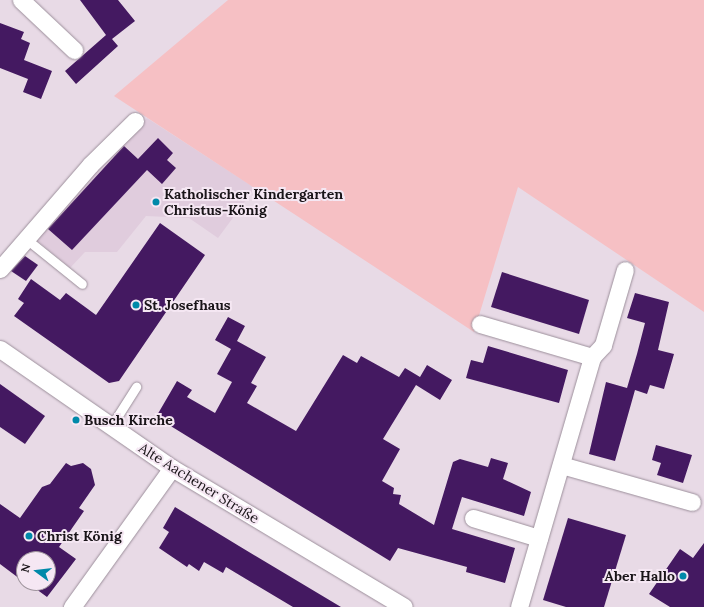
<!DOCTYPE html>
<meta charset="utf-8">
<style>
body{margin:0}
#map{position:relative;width:704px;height:607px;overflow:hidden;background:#e8dae6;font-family:Lora,serif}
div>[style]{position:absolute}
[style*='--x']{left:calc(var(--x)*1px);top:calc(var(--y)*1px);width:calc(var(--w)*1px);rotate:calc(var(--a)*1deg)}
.built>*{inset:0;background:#e0ccdd}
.green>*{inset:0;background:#f6c0c4}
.building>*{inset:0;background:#441961}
.roads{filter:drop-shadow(0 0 1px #9c8f9b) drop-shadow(0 0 1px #9c8f9b)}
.lane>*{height:9px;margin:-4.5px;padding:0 4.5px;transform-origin:4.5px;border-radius:4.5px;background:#fff}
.street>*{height:17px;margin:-8.5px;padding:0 8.5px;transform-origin:8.5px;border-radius:8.5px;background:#fff}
.dots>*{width:11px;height:11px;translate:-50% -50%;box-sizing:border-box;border:2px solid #f5e7f3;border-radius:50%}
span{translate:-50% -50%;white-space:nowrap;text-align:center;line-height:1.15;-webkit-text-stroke:4px #f5e7f3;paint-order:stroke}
.poi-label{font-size:14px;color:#191418;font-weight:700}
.left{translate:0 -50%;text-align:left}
.right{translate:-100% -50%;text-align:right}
.street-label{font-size:14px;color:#191418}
.north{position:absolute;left:16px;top:551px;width:40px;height:40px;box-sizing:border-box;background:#f5e7f3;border:1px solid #9d939b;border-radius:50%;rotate:285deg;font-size:11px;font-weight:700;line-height:16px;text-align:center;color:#191418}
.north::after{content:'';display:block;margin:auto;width:14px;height:18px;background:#0089a9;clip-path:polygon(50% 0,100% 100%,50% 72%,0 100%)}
</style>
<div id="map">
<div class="built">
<i style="clip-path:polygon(147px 118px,255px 188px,218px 238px,189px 218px,146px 216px,117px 252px,85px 252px,70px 268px,34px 238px)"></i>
</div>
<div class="green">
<i style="clip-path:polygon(228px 0,704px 0,704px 312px,518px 187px,474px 332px,114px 96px)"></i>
</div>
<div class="building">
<i style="clip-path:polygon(80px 0,118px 0,135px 21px,112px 39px,118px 46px,76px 84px,65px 71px,106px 35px)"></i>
<i style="clip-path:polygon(0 23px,24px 32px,21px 39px,30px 43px,24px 60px,52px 71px,41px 99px,23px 92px,28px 79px,0 68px)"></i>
<i style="clip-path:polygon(158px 138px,173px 153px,167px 160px,176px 168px,162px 184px,147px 170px,72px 250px,48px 229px,124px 146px,138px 159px)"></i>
<i style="clip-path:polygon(160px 223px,205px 255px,119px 381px,109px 383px,14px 316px,24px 303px,18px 299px,31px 279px,60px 300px,66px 293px,96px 315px)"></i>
<i style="clip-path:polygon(25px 256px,38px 265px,26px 281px,11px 271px)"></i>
<i style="clip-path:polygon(502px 272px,589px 300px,579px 334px,491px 307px)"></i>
<i style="clip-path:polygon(635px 293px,669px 302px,658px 350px,674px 354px,664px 389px,650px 385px,647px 394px,635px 390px,615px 461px,589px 454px,606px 382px,627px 388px,637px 354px,645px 323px,627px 318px)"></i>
<i style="clip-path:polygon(228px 317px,245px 326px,237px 341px,266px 357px,251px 383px,257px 386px,247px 403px,296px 431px,343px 355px,357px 363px,361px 356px,399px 377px,405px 368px,420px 377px,427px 365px,452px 380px,440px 400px,416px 385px,383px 439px,400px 449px,382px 481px,394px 488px,393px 494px,401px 495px,399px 504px,434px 525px,453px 462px,460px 459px,488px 467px,491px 458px,508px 463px,503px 479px,531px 492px,524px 516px,462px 497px,452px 529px,515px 548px,505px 583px,466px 572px,467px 567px,398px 548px,390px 561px,156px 417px,177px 381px,192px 390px,187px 397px,215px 413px,232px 382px,217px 374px,231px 349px,215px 340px)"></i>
<i style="clip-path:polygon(488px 346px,568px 370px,559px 403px,466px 378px,471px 360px,483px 363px)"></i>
<i style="clip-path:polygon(0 384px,45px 416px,25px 444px,0 427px)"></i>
<i style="clip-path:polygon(656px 445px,692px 455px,683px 483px,657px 475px,661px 463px,652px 460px)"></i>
<i style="clip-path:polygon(66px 463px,71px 466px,83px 463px,91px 469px,95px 485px,79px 508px,84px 511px,59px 547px,76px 559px,47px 597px,28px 583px,48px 583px,48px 559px,24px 559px,24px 582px,0 564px,0 504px,20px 518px,42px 487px,50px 484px)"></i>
<i style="clip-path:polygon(175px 507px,239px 546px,341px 607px,293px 607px,226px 567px,223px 573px,204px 562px,199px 571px,189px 564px,187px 567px,159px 548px,169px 532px,163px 528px)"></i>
<i style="clip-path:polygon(568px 518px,626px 535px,604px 607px,566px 607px,543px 600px)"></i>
<i style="clip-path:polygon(704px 543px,704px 607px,670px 607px,649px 594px,680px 549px,693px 558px)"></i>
</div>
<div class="roads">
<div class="lane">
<i style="--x:25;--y:238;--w:73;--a:38.9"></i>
<i style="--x:110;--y:428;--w:49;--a:-57.6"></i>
</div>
<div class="street">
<i style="--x:21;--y:0;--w:73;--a:43.3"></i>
<i style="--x:0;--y:269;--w:138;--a:-49.1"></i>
<i style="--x:90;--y:165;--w:63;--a:-44.4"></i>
<i style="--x:480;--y:324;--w:117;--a:16.4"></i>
<i style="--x:0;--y:349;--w:209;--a:34.7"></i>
<i style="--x:172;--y:468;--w:270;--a:30.9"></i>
<i style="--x:561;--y:465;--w:136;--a:15.8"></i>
<i style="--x:473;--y:518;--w:69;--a:16.9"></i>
<i style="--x:72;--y:607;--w:171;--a:-54.3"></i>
<i style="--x:519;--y:607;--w:260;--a:-73.7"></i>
<i style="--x:592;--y:357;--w:16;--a:-47"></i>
<i style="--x:603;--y:345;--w:78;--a:-73.7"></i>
</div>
</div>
<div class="dots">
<i style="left:156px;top:202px;background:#0089a9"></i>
<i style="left:136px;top:305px;background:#0089a9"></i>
<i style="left:76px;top:420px;background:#0089a9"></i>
<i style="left:29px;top:536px;background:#0089a9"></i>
<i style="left:683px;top:576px;background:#0089a9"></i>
</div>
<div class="poi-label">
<span class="left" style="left:164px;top:202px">Katholischer Kindergarten<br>Christus-König</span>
<span class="left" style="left:144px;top:305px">St. Josefhaus</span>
<span class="left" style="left:84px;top:420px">Busch Kirche</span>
<span class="left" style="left:37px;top:536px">Christ König</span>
<span class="right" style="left:675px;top:576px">Aber Hallo</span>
</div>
<div class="street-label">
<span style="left:199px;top:483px;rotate:32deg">Alte Aachener Straße</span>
</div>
<div class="north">N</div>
</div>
